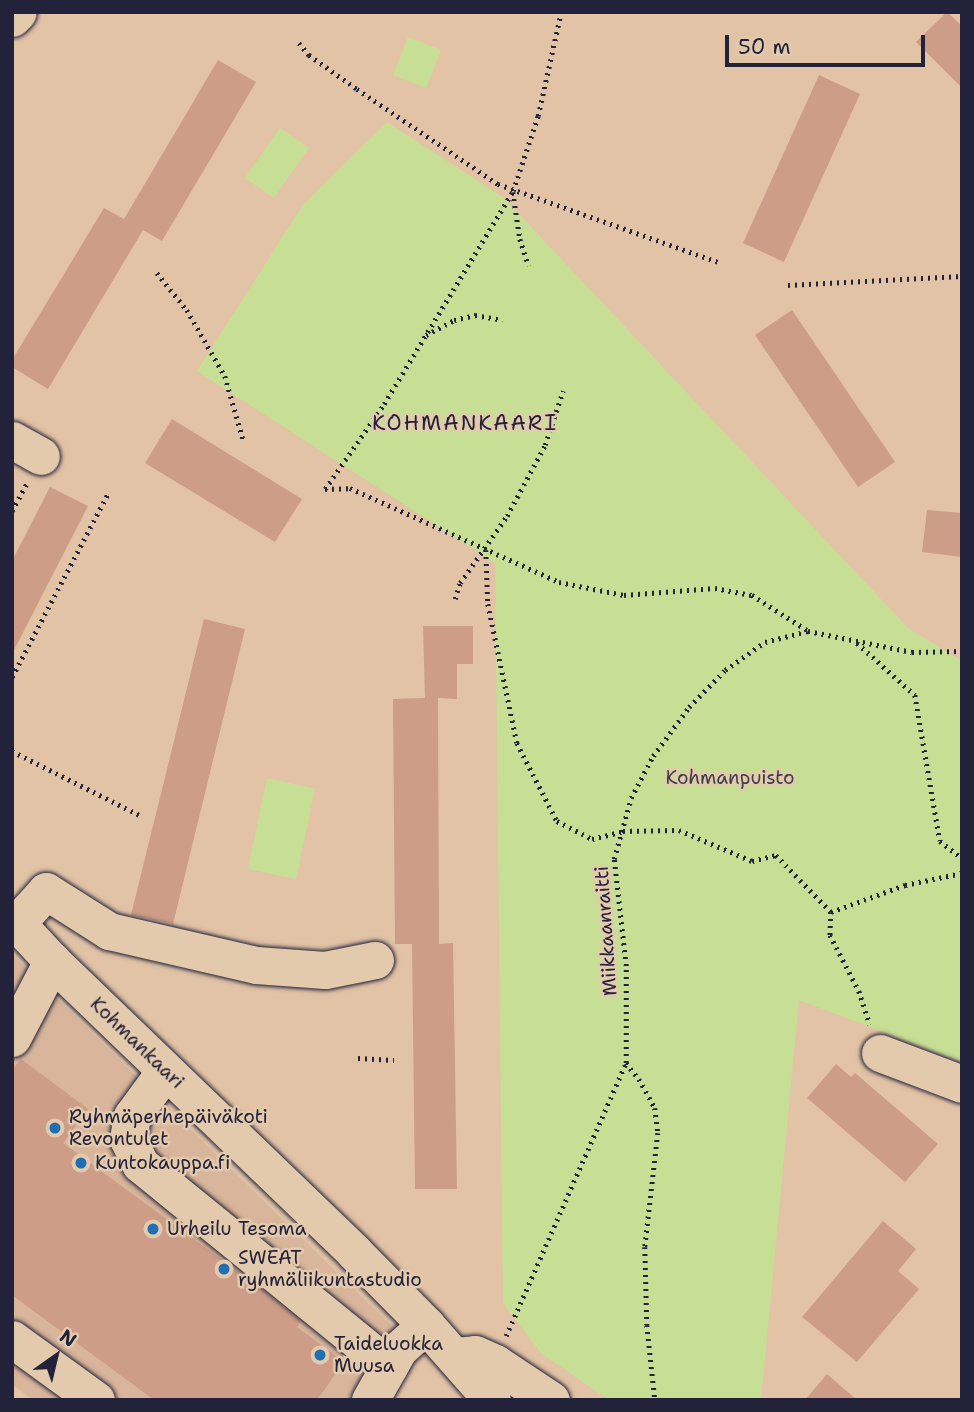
<!DOCTYPE html>
<meta charset="utf-8">
<style>
body{margin:0}
#map{position:relative;width:974px;height:1412px;overflow:hidden;background:#e2c3a6;font-family:"Shantell Sans",sans-serif}
div>[style]{position:absolute}
[style*='--x']{left:calc(var(--x)*1px);top:calc(var(--y)*1px);width:calc(var(--w)*1px);rotate:calc(var(--a)*1deg)}
.built>*{inset:0;background:#d8b59b}
.green>*{inset:0;background:#c7df95}
.building>*{inset:0;background:#cd9d87}
.path>*{height:4.5px;margin-top:-2.25px;transform-origin:0;background:repeating-linear-gradient(90deg,#22223b 0 2px,transparent 0 7px)}
.roads{filter:drop-shadow(0 0 2px #22223b) drop-shadow(0 0 2px #22223b)}
.minor>*{height:37px;margin:-18.5px;padding:0 18.5px;transform-origin:18.5px;border-radius:18.5px;background:#e4caac}
.dots>*{width:19px;height:19px;translate:-50% -50%;box-sizing:border-box;border:4px solid #e4caac;border-radius:50%}
span{translate:-50% -50%;white-space:nowrap;text-align:center;line-height:1.15;-webkit-text-stroke:5px #e4caac;paint-order:stroke}
.park-label{font-size:19px;color:#3b3e48}
.street-label{font-size:19px;color:#22223b}
.poi-label{font-size:19px;color:#22223b}
.left{translate:0 -50%;text-align:left}
.neighbourhood-label{font-size:21px;color:#22223b;letter-spacing:2px}
.frame{position:absolute;inset:0;border:14px solid #22223b;pointer-events:none}
.north{position:absolute;left:21px;top:1321px;width:70px;height:70px;-webkit-text-stroke:5px #e4caac;paint-order:stroke;rotate:34deg;font-size:19px;font-weight:700;line-height:28px;text-align:center;color:#22223b}
.north::after{content:'';display:block;margin:auto;width:24px;height:32px;background:#22223b;clip-path:polygon(50% 0,100% 100%,50% 72%,0 100%)}
.scale{position:absolute;left:725px;top:35px;width:200px;height:32px;box-sizing:border-box;border:4px solid #22223b;border-top:0;padding-left:9px;font-size:21px;line-height:24px;white-space:nowrap;color:#22223b;-webkit-text-stroke:5px #e4caac;paint-order:stroke}
</style>
<div id="map">
<div class="built">
<i style="clip-path:polygon(12px 955px,412px 1346px,385px 1400px,33px 1400px,12px 1384px)"></i>
</div>
<div class="green">
<i style="clip-path:polygon(408px 37px,441px 50px,426px 88px,393px 75px)"></i>
<i style="clip-path:polygon(387px 122px,504px 198px,909px 629px,962px 661px,962px 1062px,799px 1000px,761px 1400px,609px 1400px,541px 1353px,503px 1303px,495px 563px,197px 371px,303px 205px)"></i>
<i style="clip-path:polygon(280px 128px,309px 148px,274px 198px,245px 178px)"></i>
<i style="clip-path:polygon(267px 778px,315px 789px,296px 879px,248px 869px)"></i>
</div>
<div class="building">
<i style="clip-path:polygon(947px 12px,962px 26px,962px 88px,916px 42px)"></i>
<i style="clip-path:polygon(218px 60px,256px 82px,162px 241px,143px 230px,48px 389px,12px 367px,12px 360px,104px 208px,124px 219px)"></i>
<i style="clip-path:polygon(819px 75px,860px 94px,784px 262px,743px 243px)"></i>
<i style="clip-path:polygon(792px 310px,895px 462px,858px 487px,755px 335px)"></i>
<i style="clip-path:polygon(172px 419px,302px 499px,275px 542px,145px 463px)"></i>
<i style="clip-path:polygon(50px 487px,88px 506px,12px 654px,12px 561px)"></i>
<i style="clip-path:polygon(927px 510px,962px 513px,962px 557px,922px 552px)"></i>
<i style="clip-path:polygon(204px 619px,245px 629px,173px 924px,131px 915px)"></i>
<i style="clip-path:polygon(423px 626px,473px 626px,473px 664px,457px 664px,457px 699px,438px 698px,439px 944px,453px 943px,457px 1189px,415px 1189px,412px 944px,395px 944px,393px 699px,425px 698px)"></i>
<i style="clip-path:polygon(21px 1059px,88px 1109px,63px 1143px,259px 1287px,301px 1321px,297px 1327px,344px 1362px,317px 1400px,154px 1400px,12px 1295px,12px 1070px)"></i>
<i style="clip-path:polygon(836px 1064px,851px 1077px,855px 1073px,938px 1144px,905px 1182px,807px 1098px)"></i>
<i style="clip-path:polygon(883px 1221px,916px 1249px,898px 1271px,919px 1289px,857px 1362px,802px 1317px)"></i>
<i style="clip-path:polygon(827px 1374px,857px 1400px,805px 1400px)"></i>
</div>
<div class="path">
<i style="--x:299;--y:43;--w:16;--a:50"></i>
<i style="--x:309;--y:55;--w:59;--a:35.3"></i>
<i style="--x:357;--y:89;--w:170;--a:34"></i>
<i style="--x:498;--y:184;--w:233;--a:19.5"></i>
<i style="--x:513;--y:192;--w:48;--a:81.5"></i>
<i style="--x:520;--y:239;--w:28;--a:72"></i>
<i style="--x:157;--y:273;--w:48;--a:51"></i>
<i style="--x:187;--y:310;--w:76;--a:60.1"></i>
<i style="--x:225;--y:376;--w:66;--a:74.1"></i>
<i style="--x:788;--y:285;--w:174;--a:-3"></i>
<i style="--x:426;--y:335;--w:32;--a:-28"></i>
<i style="--x:454;--y:320;--w:22;--a:-13"></i>
<i style="--x:475;--y:315;--w:28;--a:10"></i>
<i style="--x:325;--y:489;--w:103;--a:-55.2"></i>
<i style="--x:384;--y:404;--w:249;--a:-58.8"></i>
<i style="--x:513;--y:191;--w:79;--a:-71.6"></i>
<i style="--x:538;--y:116;--w:107;--a:-77.5"></i>
<i style="--x:325;--y:489;--w:25;--a:-2"></i>
<i style="--x:350;--y:488;--w:229;--a:24.2"></i>
<i style="--x:559;--y:582;--w:66;--a:11.3"></i>
<i style="--x:624;--y:595;--w:91;--a:-4.4"></i>
<i style="--x:715;--y:588;--w:38;--a:11"></i>
<i style="--x:752;--y:595;--w:65;--a:32.5"></i>
<i style="--x:12;--y:511;--w:34;--a:-62"></i>
<i style="--x:486;--y:550;--w:54;--a:87.9"></i>
<i style="--x:488;--y:604;--w:142;--a:78.2"></i>
<i style="--x:517;--y:743;--w:88;--a:62.9"></i>
<i style="--x:557;--y:821;--w:39;--a:27"></i>
<i style="--x:592;--y:839;--w:32;--a:-14"></i>
<i style="--x:623;--y:831;--w:56;--a:-1"></i>
<i style="--x:679;--y:830;--w:79;--a:23"></i>
<i style="--x:752;--y:861;--w:25;--a:-14"></i>
<i style="--x:776;--y:855;--w:79;--a:46"></i>
<i style="--x:831;--y:912;--w:79;--a:-20"></i>
<i style="--x:905;--y:885;--w:58;--a:-11.9"></i>
<i style="--x:455;--y:599;--w:17;--a:-73"></i>
<i style="--x:460;--y:583;--w:82;--a:-55"></i>
<i style="--x:507;--y:516;--w:81;--a:-61.8"></i>
<i style="--x:545;--y:445;--w:57;--a:-71.6"></i>
<i style="--x:857;--y:643;--w:78;--a:41.9"></i>
<i style="--x:915;--y:695;--w:148;--a:80.3"></i>
<i style="--x:940;--y:841;--w:28;--a:38"></i>
<i style="--x:12;--y:677;--w:208;--a:-62.4"></i>
<i style="--x:12;--y:751;--w:142;--a:26.7"></i>
<i style="--x:831;--y:912;--w:23;--a:92"></i>
<i style="--x:830;--y:935;--w:63;--a:62.6"></i>
<i style="--x:859;--y:991;--w:35;--a:72"></i>
<i style="--x:358;--y:1058;--w:36;--a:3"></i>
<i style="--x:626;--y:1063;--w:21;--a:51"></i>
<i style="--x:639;--y:1079;--w:33;--a:61"></i>
<i style="--x:655;--y:1108;--w:25;--a:83"></i>
<i style="--x:658;--y:1133;--w:115;--a:96.5"></i>
<i style="--x:645;--y:1247;--w:78;--a:88.5"></i>
<i style="--x:647;--y:1325;--w:75;--a:83.9"></i>
<i style="--x:506;--y:1336;--w:298;--a:-66.3"></i>
<i style="--x:626;--y:1063;--w:97;--a:-90"></i>
<i style="--x:626;--y:966;--w:108;--a:-96.4"></i>
<i style="--x:614;--y:859;--w:63;--a:-74.4"></i>
<i style="--x:631;--y:798;--w:47;--a:-62.4"></i>
<i style="--x:653;--y:756;--w:61;--a:-53.7"></i>
<i style="--x:689;--y:707;--w:52;--a:-45.8"></i>
<i style="--x:725;--y:670;--w:49;--a:-35"></i>
<i style="--x:765;--y:642;--w:44;--a:-14.3"></i>
<i style="--x:808;--y:631;--w:106;--a:11.4"></i>
<i style="--x:912;--y:652;--w:50;--a:-1.1"></i>
</div>
<div class="roads">
<div class="minor">
<i style="--x:12;--y:18;--w:8;--a:-45"></i>
<i style="--x:12;--y:440;--w:33;--a:29"></i>
<i style="--x:12;--y:918;--w:59;--a:47.1"></i>
<i style="--x:52;--y:961;--w:419;--a:43.9"></i>
<i style="--x:354;--y:1252;--w:103;--a:45.4"></i>
<i style="--x:426;--y:1325;--w:100;--a:48.7"></i>
<i style="--x:17;--y:923;--w:43;--a:-47.8"></i>
<i style="--x:46;--y:891;--w:75;--a:32.4"></i>
<i style="--x:109;--y:931;--w:151;--a:13"></i>
<i style="--x:256;--y:965;--w:69;--a:4.1"></i>
<i style="--x:325;--y:970;--w:51;--a:-11.3"></i>
<i style="--x:12;--y:1038;--w:87;--a:-62.5"></i>
<i style="--x:880;--y:1053;--w:88;--a:20.7"></i>
<i style="--x:165;--y:1071;--w:56;--a:126.3"></i>
<i style="--x:132;--y:1116;--w:23;--a:100"></i>
<i style="--x:128;--y:1139;--w:28;--a:64"></i>
<i style="--x:140;--y:1164;--w:321;--a:39.1"></i>
<i style="--x:12;--y:1339;--w:104;--a:36"></i>
<i style="--x:454;--y:1356;--w:21;--a:-5"></i>
<i style="--x:475;--y:1354;--w:22;--a:24"></i>
<i style="--x:495;--y:1363;--w:67;--a:33.5"></i>
<i style="--x:370;--y:1400;--w:59;--a:-60.4"></i>
<i style="--x:399;--y:1349;--w:36;--a:-42"></i>
</div>
</div>
<div class="dots">
<i style="left:55px;top:1128px;background:#1f6fb2"></i>
<i style="left:81px;top:1163px;background:#1f6fb2"></i>
<i style="left:153px;top:1229px;background:#1f6fb2"></i>
<i style="left:224px;top:1269px;background:#1f6fb2"></i>
<i style="left:320px;top:1355px;background:#1f6fb2"></i>
</div>
<div class="park-label">
<span style="left:730px;top:778px">Kohmanpuisto</span>
</div>
<div class="street-label">
<span style="left:606px;top:931px;rotate:-94deg">Miikkaanraitti</span>
<span style="left:137px;top:1043px;rotate:44deg">Kohmankaari</span>
</div>
<div class="poi-label">
<span class="left" style="left:69px;top:1128px">Ryhmäperhepäiväkoti<br>Revontulet</span>
<span class="left" style="left:95px;top:1163px">Kuntokauppa.fi</span>
<span class="left" style="left:167px;top:1229px">Urheilu Tesoma</span>
<span class="left" style="left:238px;top:1269px">SWEAT<br>ryhmäliikuntastudio</span>
<span class="left" style="left:334px;top:1355px">Taideluokka<br>Muusa</span>
</div>
<div class="neighbourhood-label">
<span style="left:465px;top:423px">KOHMANKAARI</span>
</div>
<div class="frame"></div>
<div class="north">N</div>
<div class="scale">50 m</div>
</div>
